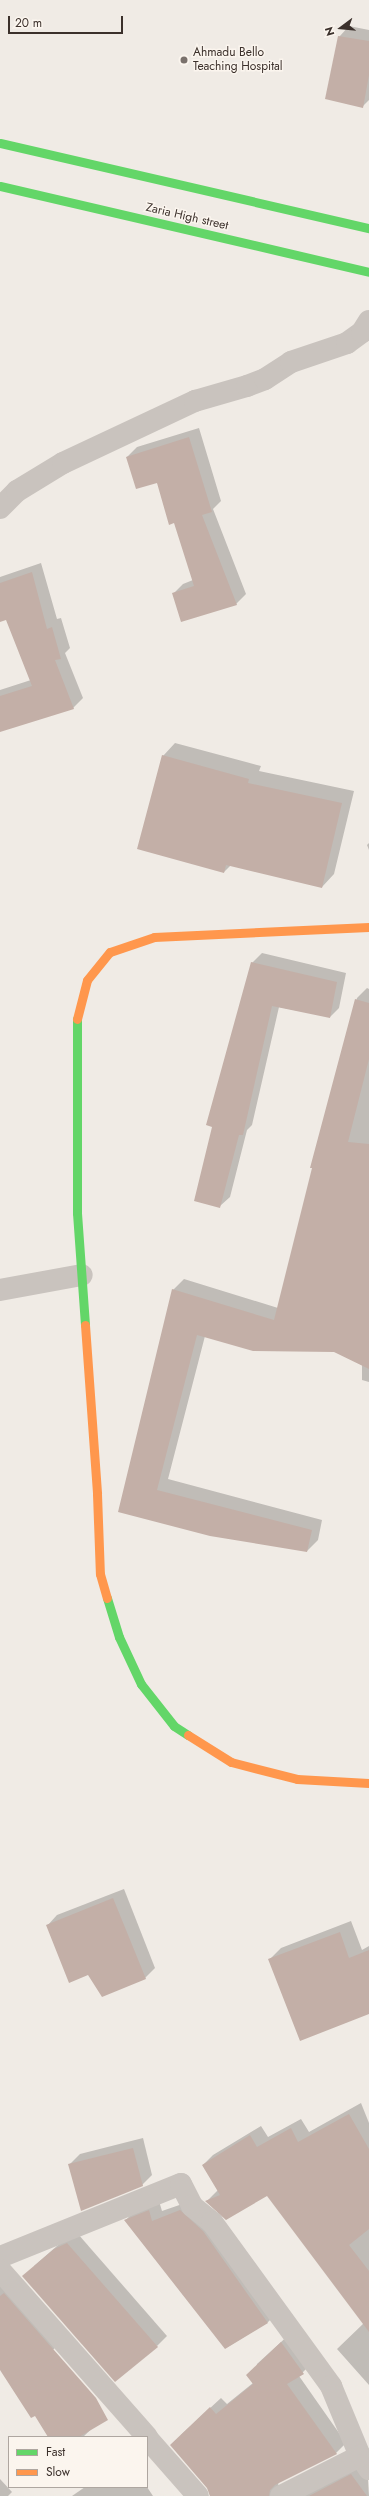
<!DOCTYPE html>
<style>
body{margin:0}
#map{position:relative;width:369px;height:2496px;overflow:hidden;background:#f0ebe5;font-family:Jost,sans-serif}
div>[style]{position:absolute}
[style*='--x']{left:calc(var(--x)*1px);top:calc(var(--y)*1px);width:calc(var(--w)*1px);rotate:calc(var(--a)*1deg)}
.shadow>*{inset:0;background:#0003}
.building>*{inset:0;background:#c3afa7}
.street>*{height:22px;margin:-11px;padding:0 11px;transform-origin:11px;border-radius:11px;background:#c9c3be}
.fast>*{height:9px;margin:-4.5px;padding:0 4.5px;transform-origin:4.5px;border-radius:4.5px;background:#63d668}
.slow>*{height:9px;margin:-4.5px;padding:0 4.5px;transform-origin:4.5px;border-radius:4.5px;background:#ff974d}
.dots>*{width:11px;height:11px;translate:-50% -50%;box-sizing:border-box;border:2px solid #fbf5ee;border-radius:50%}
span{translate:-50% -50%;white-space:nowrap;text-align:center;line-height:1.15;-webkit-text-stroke:3px #fbf5ee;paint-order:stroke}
.poi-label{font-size:12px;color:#3b302b}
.left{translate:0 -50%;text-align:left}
.street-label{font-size:12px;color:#3b302b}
.legend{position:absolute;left:8px;top:2436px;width:140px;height:52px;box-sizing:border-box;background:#fbf5ee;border:1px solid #aea6a0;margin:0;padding:5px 7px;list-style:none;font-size:12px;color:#3b302b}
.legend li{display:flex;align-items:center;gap:8px;height:20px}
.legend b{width:20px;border:1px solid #aea6a0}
.north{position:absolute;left:321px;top:8px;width:40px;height:40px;-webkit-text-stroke:3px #fbf5ee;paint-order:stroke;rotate:254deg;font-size:11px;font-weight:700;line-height:16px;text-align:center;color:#3b302b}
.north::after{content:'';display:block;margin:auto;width:14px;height:18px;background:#3b302b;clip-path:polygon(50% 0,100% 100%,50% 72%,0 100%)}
.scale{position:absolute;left:8px;top:16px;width:115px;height:18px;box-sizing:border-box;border:2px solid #3b302b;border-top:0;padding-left:5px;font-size:12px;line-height:14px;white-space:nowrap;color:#3b302b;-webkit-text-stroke:3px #fbf5ee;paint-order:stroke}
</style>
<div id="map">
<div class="shadow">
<i style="clip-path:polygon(349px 26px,369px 30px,369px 100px,362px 107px,339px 37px)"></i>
<i style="clip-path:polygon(199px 428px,221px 501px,213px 509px,246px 594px,236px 604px,173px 594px,183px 584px,193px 580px,175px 522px,157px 482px,127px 457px,137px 447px)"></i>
<i style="clip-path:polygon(41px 563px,57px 619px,61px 618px,70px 648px,65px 653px,83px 698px,73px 708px,0 731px,0 690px,31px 680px,7px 619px,0 621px,0 577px)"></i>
<i style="clip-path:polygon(175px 743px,261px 766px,259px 771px,354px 791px,334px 874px,322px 887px,231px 865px,224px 872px,163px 756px)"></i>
<i style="clip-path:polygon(369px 843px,369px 850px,367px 845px)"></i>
<i style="clip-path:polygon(262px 953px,346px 973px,339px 1008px,330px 1017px,279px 1007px,252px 1125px,247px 1130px,230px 1197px,220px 1206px,252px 963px)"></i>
<i style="clip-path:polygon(367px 988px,369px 989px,369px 1151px,311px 1167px,357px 998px)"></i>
<i style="clip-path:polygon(369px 1210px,369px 1382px,362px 1380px,362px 1365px,334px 1351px,205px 1336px,168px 1479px,322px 1520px,318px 1540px,307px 1551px,120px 1511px,173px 1290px,184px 1279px,278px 1308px)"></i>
<i style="clip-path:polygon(124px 1889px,155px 1968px,145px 1978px,47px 1926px,57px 1915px)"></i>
<i style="clip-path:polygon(351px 1921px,362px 1950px,369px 1946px,369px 2013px,270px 1959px,281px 1948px)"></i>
<i style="clip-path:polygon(361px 2103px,369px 2123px,369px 2385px,337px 2349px,364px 2323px,268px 2194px,207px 2201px,218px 2190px,203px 2165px,213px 2155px,261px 2126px,268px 2137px,301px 2119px,309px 2132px)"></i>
<i style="clip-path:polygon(143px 2138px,152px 2175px,142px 2185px,70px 2164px,80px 2154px)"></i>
<i style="clip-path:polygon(159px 2201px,162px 2211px,191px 2201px,278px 2312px,268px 2322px,226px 2348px,126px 2220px,135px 2210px)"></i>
<i style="clip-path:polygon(78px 2234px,167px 2336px,157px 2346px,34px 2266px,65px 2239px)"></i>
<i style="clip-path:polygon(0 2267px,63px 2339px,52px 2351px,100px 2421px,83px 2437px,49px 2437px,35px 2414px,0 2368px)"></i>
<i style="clip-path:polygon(292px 2332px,313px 2362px,299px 2376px,346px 2443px,336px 2453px,280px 2481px,278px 2484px,284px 2496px,210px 2496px,208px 2487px,181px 2435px,221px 2398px,227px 2404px,253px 2383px,257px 2364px)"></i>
<i style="clip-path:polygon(367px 2463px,369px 2496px,300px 2496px)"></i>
<i style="clip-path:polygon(0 2479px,12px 2492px,8px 2496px,0 2496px)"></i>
<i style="clip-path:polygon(85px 2487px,147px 2487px,153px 2496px,72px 2496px)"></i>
</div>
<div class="building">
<i style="clip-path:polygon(338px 36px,369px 41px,369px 75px,363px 108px,325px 99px)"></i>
<i style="clip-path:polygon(189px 437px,212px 512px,202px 515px,237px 605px,181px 622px,172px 593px,194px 586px,174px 523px,169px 525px,157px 483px,136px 489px,126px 457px)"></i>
<i style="clip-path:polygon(32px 572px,47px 629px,52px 627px,61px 659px,55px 660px,74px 709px,0 732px,0 696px,32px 686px,6px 620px,0 622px,0 583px)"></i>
<i style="clip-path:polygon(162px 755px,249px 779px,248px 783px,342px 803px,322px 888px,226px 865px,224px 873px,137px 849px)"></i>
<i style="clip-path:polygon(251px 962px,337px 982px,330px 1018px,272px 1006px,243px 1135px,239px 1135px,220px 1208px,194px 1201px,212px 1127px,206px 1125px)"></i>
<i style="clip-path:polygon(355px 999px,369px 1003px,369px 1059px,348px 1142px,369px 1144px,369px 1369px,334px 1352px,253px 1351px,197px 1335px,157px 1490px,312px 1530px,307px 1552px,210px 1536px,118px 1512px,172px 1289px,274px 1320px,312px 1168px,310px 1168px)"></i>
<i style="clip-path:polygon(113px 1898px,146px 1979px,102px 1997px,88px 1975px,69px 1983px,46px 1925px)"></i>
<i style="clip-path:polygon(340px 1932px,349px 1958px,369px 1950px,369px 2014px,300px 2041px,268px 1959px)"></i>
<i style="clip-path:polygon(349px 2114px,369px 2149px,369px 2229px,349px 2245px,369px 2271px,369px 2332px,267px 2196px,226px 2220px,205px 2201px,220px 2195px,202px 2165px,250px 2135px,257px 2147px,291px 2128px,298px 2142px)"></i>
<i style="clip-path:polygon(133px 2148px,143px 2186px,81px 2211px,68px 2164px)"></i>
<i style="clip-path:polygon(149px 2210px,152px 2221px,180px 2210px,203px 2231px,268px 2323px,225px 2349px,124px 2220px)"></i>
<i style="clip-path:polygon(67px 2243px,158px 2347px,115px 2382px,22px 2276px,54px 2249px)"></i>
<i style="clip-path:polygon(4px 2293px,96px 2398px,108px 2420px,79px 2437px,48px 2437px,35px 2416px,31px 2418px,0 2370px,0 2296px)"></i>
<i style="clip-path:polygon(281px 2342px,304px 2374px,287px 2384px,337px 2454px,275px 2485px,270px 2490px,269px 2496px,210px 2496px,207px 2488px,170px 2445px,210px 2407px,216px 2414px,253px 2384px,246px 2375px)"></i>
<i style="clip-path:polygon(351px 2474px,367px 2496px,309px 2496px)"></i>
</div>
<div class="street">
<i style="--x:0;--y:508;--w:24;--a:-45"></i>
<i style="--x:17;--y:491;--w:54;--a:-31.3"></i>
<i style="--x:63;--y:463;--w:146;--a:-25.2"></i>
<i style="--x:195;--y:401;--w:54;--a:-16.1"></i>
<i style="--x:247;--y:386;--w:19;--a:-21"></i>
<i style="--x:265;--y:379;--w:31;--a:-33"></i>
<i style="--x:291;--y:362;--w:59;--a:-18.7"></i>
<i style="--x:347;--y:343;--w:19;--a:-36"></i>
<i style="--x:362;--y:332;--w:13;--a:-58"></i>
<i style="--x:0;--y:1290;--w:83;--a:-10.4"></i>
<i style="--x:0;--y:2257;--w:195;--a:-22"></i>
<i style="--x:181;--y:2184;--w:25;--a:63"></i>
<i style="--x:192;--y:2206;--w:26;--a:39"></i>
<i style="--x:212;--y:2222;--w:203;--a:54"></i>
<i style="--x:331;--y:2386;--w:76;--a:67.5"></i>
<i style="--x:360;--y:2456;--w:16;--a:55"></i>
<i style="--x:0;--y:2270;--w:222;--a:48.6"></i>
<i style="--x:147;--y:2438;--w:77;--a:48.7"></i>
<i style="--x:281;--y:2496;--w:89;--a:-26.9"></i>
</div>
<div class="fast">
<i style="--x:0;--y:143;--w:379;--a:13"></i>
<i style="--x:0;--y:186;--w:379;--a:13.1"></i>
<i style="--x:77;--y:1019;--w:194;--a:90"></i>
<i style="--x:77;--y:1213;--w:112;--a:85.9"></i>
<i style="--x:107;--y:1598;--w:41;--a:72.9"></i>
<i style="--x:119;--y:1637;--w:52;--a:64.9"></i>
<i style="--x:141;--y:1684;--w:53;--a:51.8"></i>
<i style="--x:174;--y:1726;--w:17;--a:33"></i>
</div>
<div class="slow">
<i style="--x:77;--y:1019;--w:40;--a:-75.6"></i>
<i style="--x:87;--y:980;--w:36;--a:-51"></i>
<i style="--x:110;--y:952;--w:46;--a:-18.8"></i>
<i style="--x:154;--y:937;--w:215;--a:-2.7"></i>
<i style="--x:85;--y:1325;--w:169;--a:85.9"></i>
<i style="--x:97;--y:1494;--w:80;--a:87.9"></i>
<i style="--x:100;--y:1574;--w:25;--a:74"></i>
<i style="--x:188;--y:1735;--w:51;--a:32.1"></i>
<i style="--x:231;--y:1762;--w:68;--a:14.4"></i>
<i style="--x:297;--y:1779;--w:72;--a:3.2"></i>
</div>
<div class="dots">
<i style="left:184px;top:60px;background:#7a716c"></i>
</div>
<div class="poi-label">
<span class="left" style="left:193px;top:60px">Ahmadu Bello<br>Teaching Hospital</span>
</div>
<div class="street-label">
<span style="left:187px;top:217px;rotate:13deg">Zaria High street</span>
</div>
<ul class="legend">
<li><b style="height:5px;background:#63d668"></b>Fast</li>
<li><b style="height:5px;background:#ff974d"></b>Slow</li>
</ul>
<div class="north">N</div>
<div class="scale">20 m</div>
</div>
